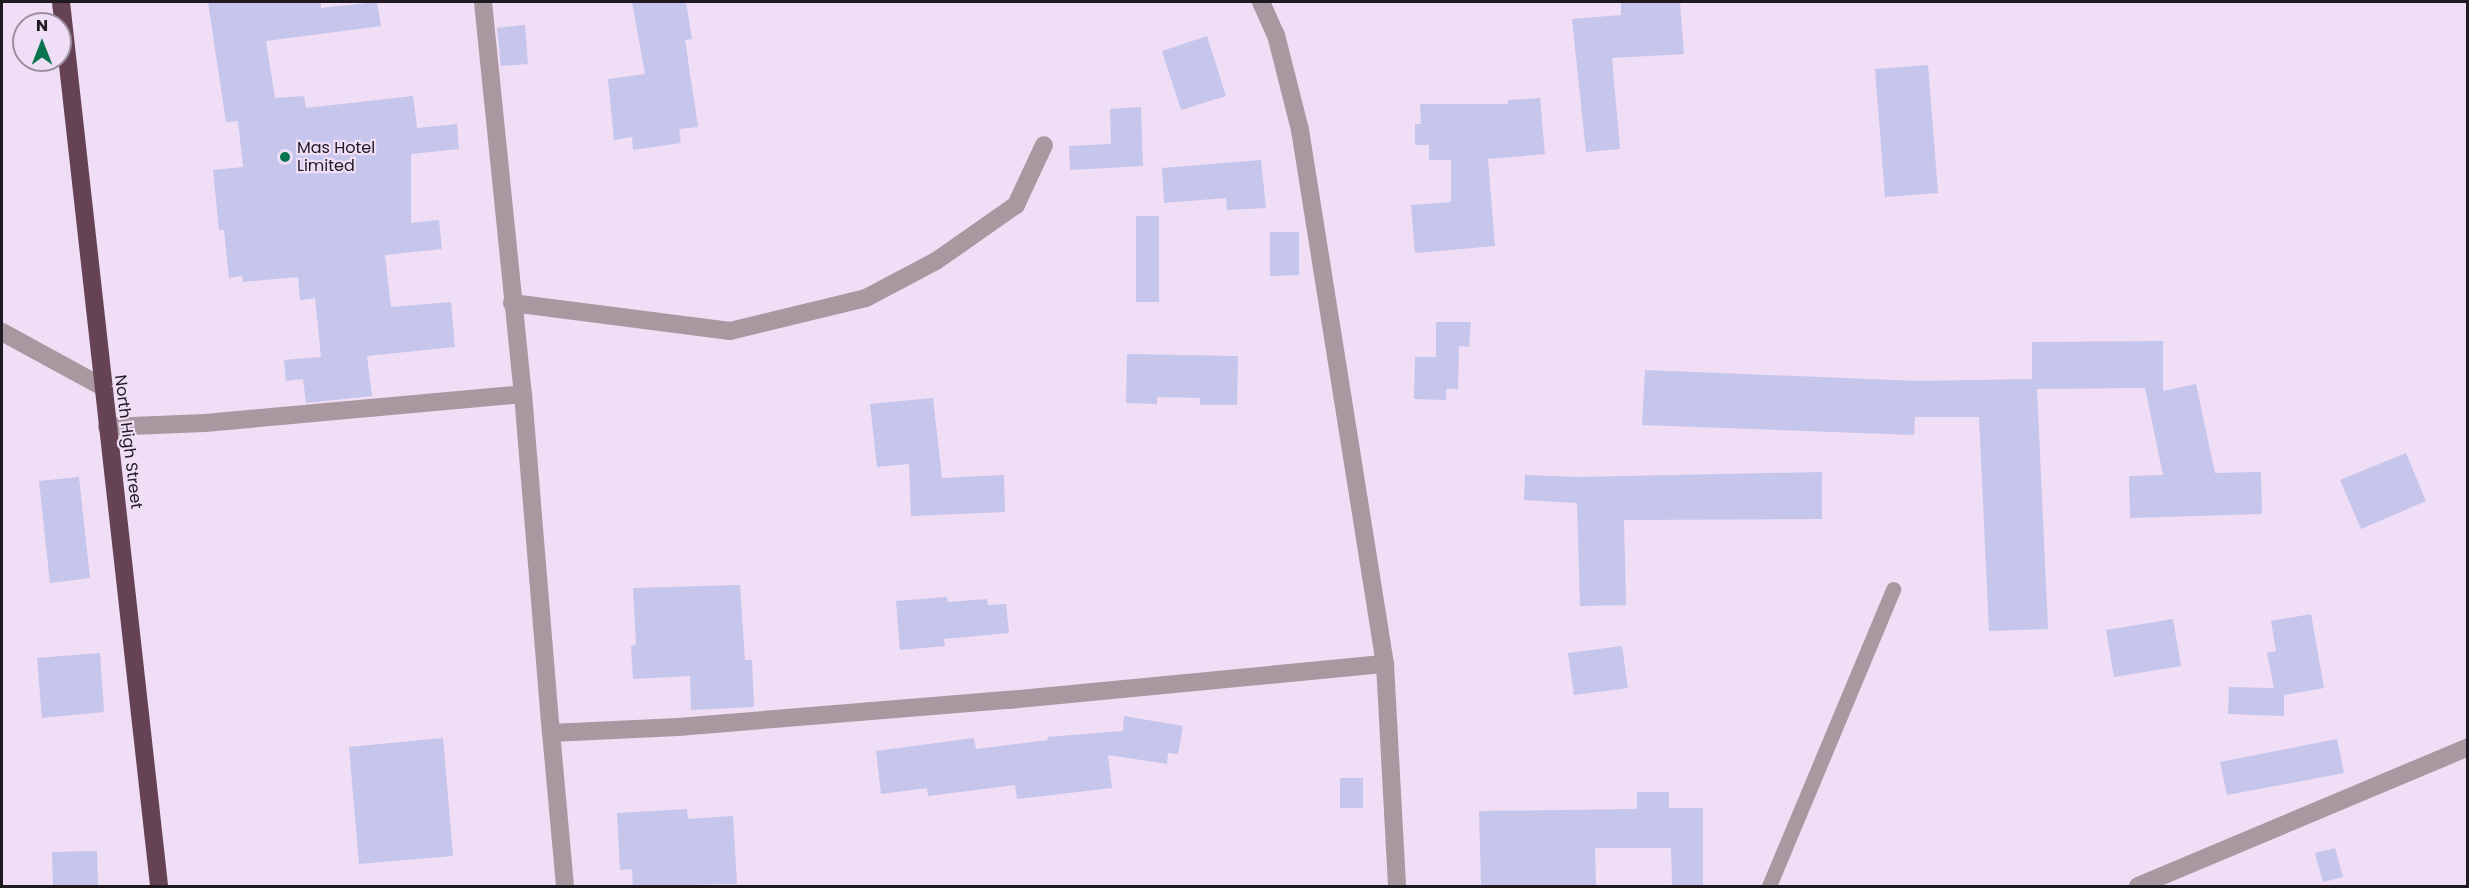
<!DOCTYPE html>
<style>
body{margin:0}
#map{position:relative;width:2469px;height:888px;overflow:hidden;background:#efdef5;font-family:Poppins,sans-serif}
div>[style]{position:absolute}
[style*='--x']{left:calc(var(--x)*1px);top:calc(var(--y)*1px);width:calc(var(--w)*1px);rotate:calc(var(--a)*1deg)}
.building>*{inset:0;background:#c6c5eb}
.lane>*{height:15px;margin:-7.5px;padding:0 7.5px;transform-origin:7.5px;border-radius:7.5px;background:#aa98a1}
.street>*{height:18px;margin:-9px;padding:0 9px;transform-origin:9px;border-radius:9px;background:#aa98a1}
.highway>*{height:18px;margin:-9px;padding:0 9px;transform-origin:9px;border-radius:9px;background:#654355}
.dots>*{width:16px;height:16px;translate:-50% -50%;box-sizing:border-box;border:3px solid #efdef5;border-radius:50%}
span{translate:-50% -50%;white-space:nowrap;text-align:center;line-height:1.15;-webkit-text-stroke:4.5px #efdef5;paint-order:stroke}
.poi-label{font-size:16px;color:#1f1921}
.left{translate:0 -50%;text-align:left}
.street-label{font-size:16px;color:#1f1921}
.frame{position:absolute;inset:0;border:3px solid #1f1921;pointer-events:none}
.north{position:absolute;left:12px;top:12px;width:60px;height:60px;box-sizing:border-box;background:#efdef5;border:2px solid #9c8fa0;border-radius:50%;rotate:0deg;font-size:16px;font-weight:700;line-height:24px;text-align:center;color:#1f1921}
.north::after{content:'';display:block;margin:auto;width:21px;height:27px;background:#09754e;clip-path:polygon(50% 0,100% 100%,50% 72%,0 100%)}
</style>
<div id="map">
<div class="building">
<i style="clip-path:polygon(208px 2px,321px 2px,321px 8px,377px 2px,381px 26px,266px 41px,275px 98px,304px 96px,306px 108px,413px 96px,417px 128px,457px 124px,459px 149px,411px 154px,411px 223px,439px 220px,442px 249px,385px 255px,391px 307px,451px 302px,455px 347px,367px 356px,372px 396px,306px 403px,303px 379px,286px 381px,284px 360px,321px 357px,315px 298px,300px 300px,298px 277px,243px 282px,242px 276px,229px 278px,224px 230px,219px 230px,213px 170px,243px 167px,238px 121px,226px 122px)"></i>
<i style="clip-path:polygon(632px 2px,686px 2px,692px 39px,685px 40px,698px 127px,679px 129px,681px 143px,633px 150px,632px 137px,614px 140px,608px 79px,645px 74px)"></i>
<i style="clip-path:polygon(1621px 2px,1680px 2px,1684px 54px,1612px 58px,1620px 149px,1586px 152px,1572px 19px,1621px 15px)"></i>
<i style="clip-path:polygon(525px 25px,528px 64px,501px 66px,497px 28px)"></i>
<i style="clip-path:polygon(1207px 36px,1226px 96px,1181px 110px,1162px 51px)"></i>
<i style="clip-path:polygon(1928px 65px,1938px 193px,1885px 197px,1875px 69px)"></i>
<i style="clip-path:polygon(1540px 98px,1545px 154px,1488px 159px,1495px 246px,1415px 253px,1411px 205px,1451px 202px,1451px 160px,1429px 160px,1429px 145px,1415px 145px,1415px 124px,1421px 124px,1420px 104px,1508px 104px,1508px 100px)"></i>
<i style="clip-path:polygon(1141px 107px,1143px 166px,1070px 170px,1069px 146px,1111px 144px,1110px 109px)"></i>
<i style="clip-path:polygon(1261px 160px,1266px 208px,1227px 210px,1226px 198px,1164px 203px,1162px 168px)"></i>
<i style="clip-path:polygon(1136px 216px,1159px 216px,1159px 302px,1136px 302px)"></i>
<i style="clip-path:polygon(1270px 232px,1299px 232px,1299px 275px,1270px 276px)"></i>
<i style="clip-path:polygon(1436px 322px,1471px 322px,1469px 347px,1459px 346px,1458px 389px,1446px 389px,1446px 400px,1414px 399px,1415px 357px,1436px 357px)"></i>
<i style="clip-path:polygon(2163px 341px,2163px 391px,2196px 384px,2215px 473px,2261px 472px,2262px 514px,2130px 518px,2129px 476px,2163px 475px,2145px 388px,2037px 389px,2048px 629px,1989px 631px,1979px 417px,1915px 417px,1914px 435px,1642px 425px,1645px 370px,1918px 381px,2032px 379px,2032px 342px)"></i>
<i style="clip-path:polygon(1127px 354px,1238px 356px,1237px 405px,1200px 405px,1200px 398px,1157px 397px,1157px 404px,1126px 403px)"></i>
<i style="clip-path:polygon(933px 398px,942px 478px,1004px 475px,1005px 512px,911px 516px,909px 464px,877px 467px,870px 404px)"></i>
<i style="clip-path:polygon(2406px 453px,2426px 501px,2361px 529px,2340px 480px)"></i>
<i style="clip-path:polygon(1822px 472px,1822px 519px,1624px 520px,1626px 605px,1580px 606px,1577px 503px,1524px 500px,1525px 475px,1578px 477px)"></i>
<i style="clip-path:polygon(79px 477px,90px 578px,50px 583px,39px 481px)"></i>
<i style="clip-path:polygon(740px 585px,745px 660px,752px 660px,754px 707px,691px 710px,690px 676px,633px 679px,631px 646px,636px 645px,633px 588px)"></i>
<i style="clip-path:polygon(947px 597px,948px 602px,987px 599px,988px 605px,1006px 604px,1009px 633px,944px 639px,945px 646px,900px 650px,896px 601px)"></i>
<i style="clip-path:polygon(2311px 614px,2324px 688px,2284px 695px,2284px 716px,2228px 714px,2229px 687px,2274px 688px,2267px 653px,2276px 651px,2271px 621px)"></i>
<i style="clip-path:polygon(2173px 619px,2181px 666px,2114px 677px,2106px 630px)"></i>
<i style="clip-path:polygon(1622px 646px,1628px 688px,1574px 695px,1568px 653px)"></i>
<i style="clip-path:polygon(100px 653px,104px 712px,42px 718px,37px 658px)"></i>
<i style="clip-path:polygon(1124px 716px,1183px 726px,1178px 754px,1168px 753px,1167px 764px,1108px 755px,1112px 788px,1017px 799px,1015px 785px,928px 796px,927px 788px,881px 794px,876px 751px,974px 738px,976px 749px,1048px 740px,1047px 737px,1123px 731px)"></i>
<i style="clip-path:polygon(443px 738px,453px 856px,359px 864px,349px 747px)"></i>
<i style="clip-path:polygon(2337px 739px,2344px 773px,2227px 795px,2220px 762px)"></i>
<i style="clip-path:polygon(1340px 778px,1363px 778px,1363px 808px,1340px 808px)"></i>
<i style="clip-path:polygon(1637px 792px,1669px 792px,1669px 808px,1703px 808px,1703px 886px,1672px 886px,1671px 848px,1595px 848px,1596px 886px,1481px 886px,1479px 811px,1637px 809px)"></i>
<i style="clip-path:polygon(687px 809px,688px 819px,733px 816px,737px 884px,633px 886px,632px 869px,620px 870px,617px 813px)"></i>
<i style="clip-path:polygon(2335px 848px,2343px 877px,2323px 882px,2315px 853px)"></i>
<i style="clip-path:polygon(97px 851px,98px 886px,53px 886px,52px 852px)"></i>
</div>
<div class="lane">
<i style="--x:1769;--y:886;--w:322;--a:-67.3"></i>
</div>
<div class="street">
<i style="--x:483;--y:2;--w:394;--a:84.2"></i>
<i style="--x:523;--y:394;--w:340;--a:85.3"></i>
<i style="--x:1261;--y:2;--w:36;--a:66"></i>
<i style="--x:1276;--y:35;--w:98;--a:75.8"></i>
<i style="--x:1300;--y:130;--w:541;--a:80.96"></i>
<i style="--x:1385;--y:664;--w:222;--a:86.9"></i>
<i style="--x:512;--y:303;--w:220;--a:7.3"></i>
<i style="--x:730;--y:331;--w:140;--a:-13.6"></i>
<i style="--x:866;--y:298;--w:79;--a:-27.9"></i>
<i style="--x:936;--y:261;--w:98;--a:-35"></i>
<i style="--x:1016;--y:205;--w:66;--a:-65"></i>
<i style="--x:2;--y:332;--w:113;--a:28.6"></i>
<i style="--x:107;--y:427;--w:98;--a:-2.3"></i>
<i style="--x:205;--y:423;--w:319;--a:-5.2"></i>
<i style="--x:565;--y:886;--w:154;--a:-95.2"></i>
<i style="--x:551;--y:733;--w:127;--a:-2.7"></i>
<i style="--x:678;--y:727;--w:332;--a:-4.7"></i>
<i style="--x:1009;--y:700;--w:378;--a:-5.5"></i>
<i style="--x:2138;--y:886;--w:358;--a:-22.8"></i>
</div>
<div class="highway">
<i style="--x:61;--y:2;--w:889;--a:83.67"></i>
</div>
<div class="dots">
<i style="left:285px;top:157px;background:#09754e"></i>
</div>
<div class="poi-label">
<span class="left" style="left:297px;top:157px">Mas Hotel<br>Limited</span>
</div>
<div class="street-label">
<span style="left:128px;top:442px;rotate:83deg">North High Street</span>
</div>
<div class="frame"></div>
<div class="north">N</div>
</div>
